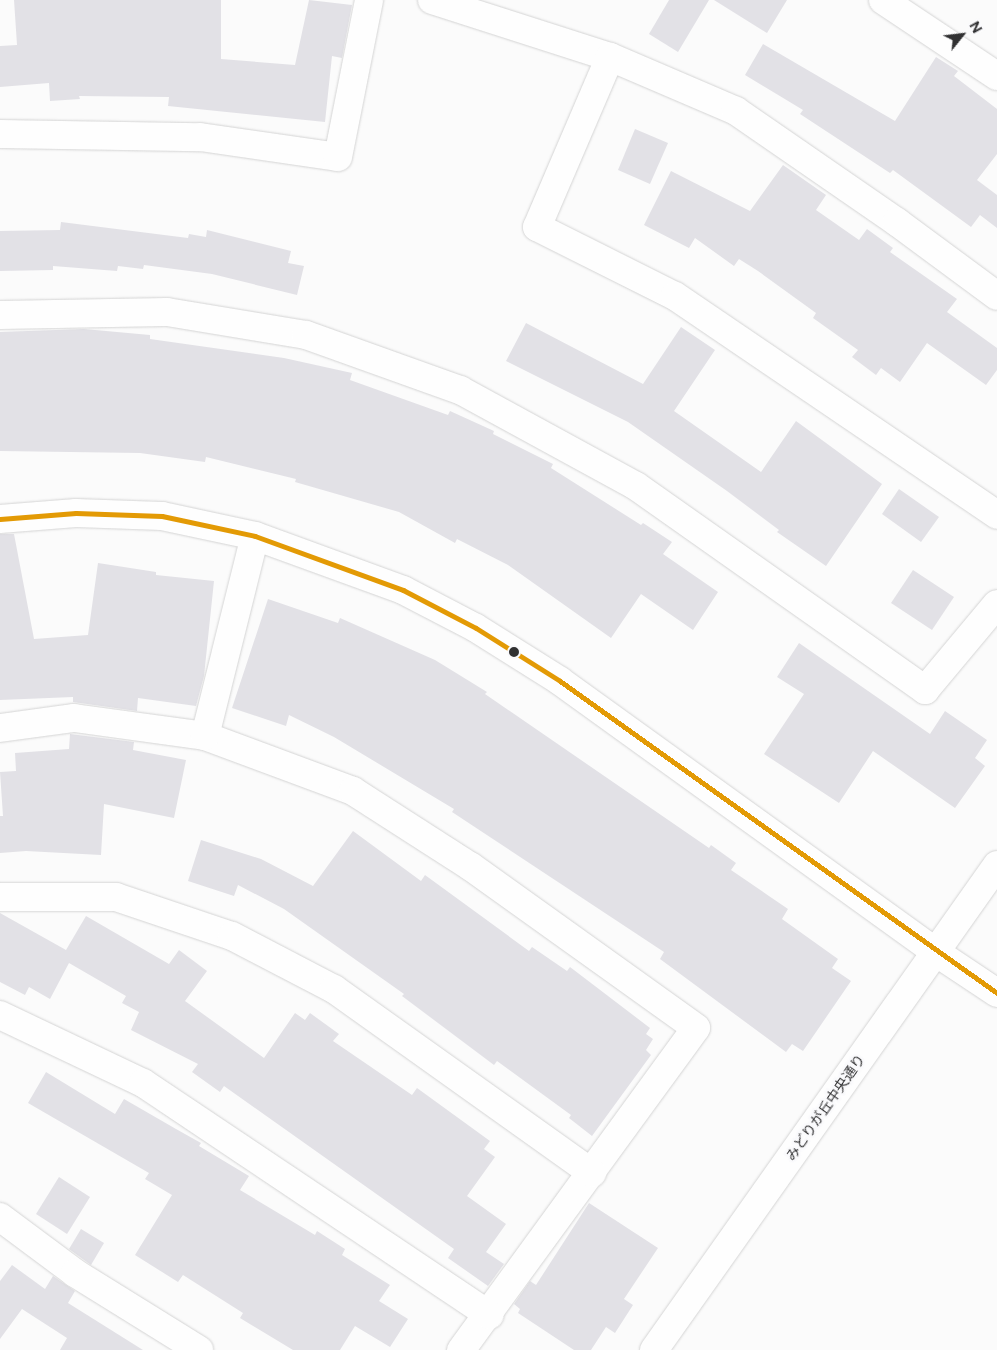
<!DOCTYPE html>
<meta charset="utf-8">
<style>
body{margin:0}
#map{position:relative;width:997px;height:1350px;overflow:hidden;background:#fbfbfb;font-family:Figtree,"Noto Sans JP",sans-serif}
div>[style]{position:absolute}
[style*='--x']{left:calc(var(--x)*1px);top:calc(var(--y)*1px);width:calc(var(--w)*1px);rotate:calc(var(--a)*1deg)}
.building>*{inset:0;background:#e2e1e6}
.roads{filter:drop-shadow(0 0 1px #d4d4d4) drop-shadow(0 0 1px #d4d4d4)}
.street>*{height:28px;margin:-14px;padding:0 14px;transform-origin:14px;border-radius:14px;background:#fefefe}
.secondary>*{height:28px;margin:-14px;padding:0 14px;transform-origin:14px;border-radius:14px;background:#fefefe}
.bus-1>*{height:5px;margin:-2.5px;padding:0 2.5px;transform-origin:2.5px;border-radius:2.5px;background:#e39a05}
.dots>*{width:14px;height:14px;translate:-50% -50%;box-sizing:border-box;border:2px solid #fafafc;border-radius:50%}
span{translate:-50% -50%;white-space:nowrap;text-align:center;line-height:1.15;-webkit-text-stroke:5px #fafafc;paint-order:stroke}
.street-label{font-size:14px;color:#313132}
.north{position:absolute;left:937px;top:10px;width:50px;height:50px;-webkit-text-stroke:4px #fafafc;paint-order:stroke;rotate:61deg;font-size:14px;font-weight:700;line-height:20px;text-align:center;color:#313132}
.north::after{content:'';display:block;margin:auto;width:18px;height:22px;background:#313132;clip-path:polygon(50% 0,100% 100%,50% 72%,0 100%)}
</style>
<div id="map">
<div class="building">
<i style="clip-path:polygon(14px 0,221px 0,221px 59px,295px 65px,309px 0,352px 5px,342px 58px,332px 56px,325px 122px,168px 106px,169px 97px,79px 96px,80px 99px,50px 101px,49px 83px,0 87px,0 46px,17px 45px)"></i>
<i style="clip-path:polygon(669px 0,709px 0,678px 52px,649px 34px)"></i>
<i style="clip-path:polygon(714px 0,787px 0,767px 33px)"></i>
<i style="clip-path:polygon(763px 44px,895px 121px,936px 57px,958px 71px,954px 76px,997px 109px,997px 154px,977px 180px,997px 195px,997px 228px,980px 215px,971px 227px,893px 170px,890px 173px,800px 114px,803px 110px,745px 75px)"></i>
<i style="clip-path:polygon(635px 129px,668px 143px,650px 184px,618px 170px)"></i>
<i style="clip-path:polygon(783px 165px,826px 195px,816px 210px,859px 240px,867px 229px,893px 248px,890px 252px,957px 299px,947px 312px,997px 348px,997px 370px,986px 385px,927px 343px,900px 382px,881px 368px,876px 375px,852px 357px,858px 350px,813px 318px,816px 313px,758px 271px,739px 259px,734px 266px,695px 238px,689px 248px,644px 225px,671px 171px,750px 211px)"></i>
<i style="clip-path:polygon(61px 222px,188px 238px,189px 234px,206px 237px,207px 230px,291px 251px,288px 263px,304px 266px,297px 295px,212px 274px,144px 265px,143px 269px,118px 266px,117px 271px,53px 266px,53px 270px,0 271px,0 231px,60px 230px)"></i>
<i style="clip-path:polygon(526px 323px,643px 384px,681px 327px,715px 350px,674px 411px,761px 472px,796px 421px,882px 484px,826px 566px,777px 532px,779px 530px,727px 491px,628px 422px,506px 361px)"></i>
<i style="clip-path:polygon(84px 329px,150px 335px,150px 339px,284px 358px,352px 373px,350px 380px,448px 415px,450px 411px,494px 431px,493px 434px,553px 464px,551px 468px,641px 525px,643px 523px,672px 542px,663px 554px,718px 592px,693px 630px,641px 594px,611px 638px,508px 565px,457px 539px,455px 543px,399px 512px,295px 482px,296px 479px,206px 457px,205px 462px,140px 453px,0 451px,0 332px)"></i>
<i style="clip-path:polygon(899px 489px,939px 517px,921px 542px,882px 514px)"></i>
<i style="clip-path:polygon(0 534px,14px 534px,34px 639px,88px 635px,98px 563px,156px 572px,156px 575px,214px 581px,204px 676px,196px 706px,138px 698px,137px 711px,73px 702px,73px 697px,0 700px)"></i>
<i style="clip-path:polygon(913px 570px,954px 597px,932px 630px,891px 603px)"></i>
<i style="clip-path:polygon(268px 599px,338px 623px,340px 618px,435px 660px,487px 692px,485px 694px,709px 848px,711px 845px,736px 863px,731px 870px,788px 909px,782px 919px,838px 959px,832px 968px,851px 981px,803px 1051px,792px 1044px,786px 1052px,660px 959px,664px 952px,452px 812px,454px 809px,334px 737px,289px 715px,286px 726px,232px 708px)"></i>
<i style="clip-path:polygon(799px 643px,930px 734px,945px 711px,987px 740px,975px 758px,985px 766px,955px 808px,873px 751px,839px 803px,764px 754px,804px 694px,777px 677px)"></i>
<i style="clip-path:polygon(70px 734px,134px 742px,133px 750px,186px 760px,174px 818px,104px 804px,101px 855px,26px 851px,0 853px,0 816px,3px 816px,0 772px,16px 771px,15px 753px,69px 749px)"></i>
<i style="clip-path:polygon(353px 831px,421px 881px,425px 875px,529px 951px,532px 947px,567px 971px,570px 967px,650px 1028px,646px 1034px,653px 1039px,646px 1050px,651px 1055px,592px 1136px,569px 1118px,571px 1115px,497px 1061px,494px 1065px,402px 996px,404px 994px,284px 909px,238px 885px,234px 896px,188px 881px,201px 840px,261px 859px,313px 886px)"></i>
<i style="clip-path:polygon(0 913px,66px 950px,86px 916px,169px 964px,179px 950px,207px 971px,185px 1001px,264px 1058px,295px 1013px,305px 1020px,310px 1013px,339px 1034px,333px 1041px,412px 1095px,417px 1088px,490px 1141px,484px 1149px,495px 1157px,467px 1196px,506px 1224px,486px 1252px,504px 1264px,488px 1286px,448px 1258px,454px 1249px,224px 1086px,220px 1092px,192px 1072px,198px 1064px,131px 1030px,139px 1012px,122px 1003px,126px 996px,69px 963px,50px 999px,29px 987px,25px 995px,0 982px)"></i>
<i style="clip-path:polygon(46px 1072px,115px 1114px,124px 1099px,176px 1129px,201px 1143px,199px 1146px,249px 1176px,240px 1190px,315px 1235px,317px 1231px,345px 1249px,342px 1255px,390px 1285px,379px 1301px,408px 1319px,390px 1347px,355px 1326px,340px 1350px,293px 1350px,240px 1318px,243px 1313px,183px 1275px,178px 1282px,135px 1255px,172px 1195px,145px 1179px,149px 1173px,28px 1103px)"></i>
<i style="clip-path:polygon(59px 1177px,90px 1197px,67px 1234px,36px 1214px)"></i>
<i style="clip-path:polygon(589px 1203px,658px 1248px,624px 1299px,633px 1305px,615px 1333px,606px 1327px,591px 1350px,574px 1350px,518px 1313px,520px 1309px,514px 1304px,530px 1281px,536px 1285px)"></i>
<i style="clip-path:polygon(81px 1229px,104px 1243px,91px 1265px,69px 1249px)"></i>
<i style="clip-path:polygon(12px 1265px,45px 1289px,53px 1276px,75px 1291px,68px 1303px,143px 1350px,60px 1350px,67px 1338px,22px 1309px,0 1339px,0 1281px)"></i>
</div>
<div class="roads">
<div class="street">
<i style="--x:432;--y:0;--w:187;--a:17.8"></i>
<i style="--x:610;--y:57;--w:137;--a:23.2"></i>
<i style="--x:736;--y:111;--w:196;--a:34.6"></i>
<i style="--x:897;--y:222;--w:124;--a:36.5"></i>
<i style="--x:883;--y:0;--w:137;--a:33.7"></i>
<i style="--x:610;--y:57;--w:185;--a:113.2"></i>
<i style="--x:537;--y:227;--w:154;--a:26.6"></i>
<i style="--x:675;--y:296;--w:389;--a:34.2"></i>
<i style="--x:0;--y:134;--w:200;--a:0.9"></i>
<i style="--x:200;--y:137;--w:139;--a:8.2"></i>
<i style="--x:338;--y:157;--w:160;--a:-78.8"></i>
<i style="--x:0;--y:315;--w:167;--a:-1"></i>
<i style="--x:167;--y:312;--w:141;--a:9.4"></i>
<i style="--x:306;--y:335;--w:164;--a:19.7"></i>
<i style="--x:460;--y:390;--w:200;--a:28.6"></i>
<i style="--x:636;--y:486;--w:354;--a:35.2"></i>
<i style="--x:925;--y:690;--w:112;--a:-50.1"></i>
<i style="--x:0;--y:728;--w:75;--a:-7.7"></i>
<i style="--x:74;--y:718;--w:132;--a:7.8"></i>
<i style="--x:205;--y:736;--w:158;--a:20.4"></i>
<i style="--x:353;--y:791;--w:139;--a:32.7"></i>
<i style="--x:470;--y:866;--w:278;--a:35.6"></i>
<i style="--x:696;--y:1028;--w:399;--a:126.1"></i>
<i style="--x:205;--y:736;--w:206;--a:-76"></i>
<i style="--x:0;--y:897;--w:116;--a:0"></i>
<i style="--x:116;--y:897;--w:122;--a:18.6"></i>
<i style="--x:232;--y:936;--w:115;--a:27.5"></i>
<i style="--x:334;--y:989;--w:317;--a:35.5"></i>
<i style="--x:0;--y:1015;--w:158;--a:25.4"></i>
<i style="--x:143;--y:1083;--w:417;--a:33.8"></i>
<i style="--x:0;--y:1217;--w:94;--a:36.7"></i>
<i style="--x:75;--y:1273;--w:146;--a:31.8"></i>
</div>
<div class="secondary">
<i style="--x:0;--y:519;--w:76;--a:-4.5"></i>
<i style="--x:76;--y:513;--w:86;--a:2"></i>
<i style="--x:162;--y:516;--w:95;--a:12.1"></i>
<i style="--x:255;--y:536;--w:158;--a:20"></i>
<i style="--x:403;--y:590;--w:82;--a:27.5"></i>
<i style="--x:476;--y:628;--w:99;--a:32.2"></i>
<i style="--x:560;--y:681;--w:465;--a:35.8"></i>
<i style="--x:937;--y:953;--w:72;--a:33.7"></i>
<i style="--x:654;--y:1350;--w:594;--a:-54.73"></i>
</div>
</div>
<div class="bus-1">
<i style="--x:0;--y:519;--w:76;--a:-4.5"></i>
<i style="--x:76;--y:513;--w:86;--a:2"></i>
<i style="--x:162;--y:516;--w:95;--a:12.1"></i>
<i style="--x:255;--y:536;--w:158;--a:20"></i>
<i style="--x:403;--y:590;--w:82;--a:27.5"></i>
<i style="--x:476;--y:628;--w:99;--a:32.2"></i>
<i style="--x:560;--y:681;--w:537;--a:35.53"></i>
</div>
<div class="dots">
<i style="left:514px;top:652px;background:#313132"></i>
</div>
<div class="street-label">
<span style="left:826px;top:1108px;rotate:-55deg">みどりが丘中央通り</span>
</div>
<div class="north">N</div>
</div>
